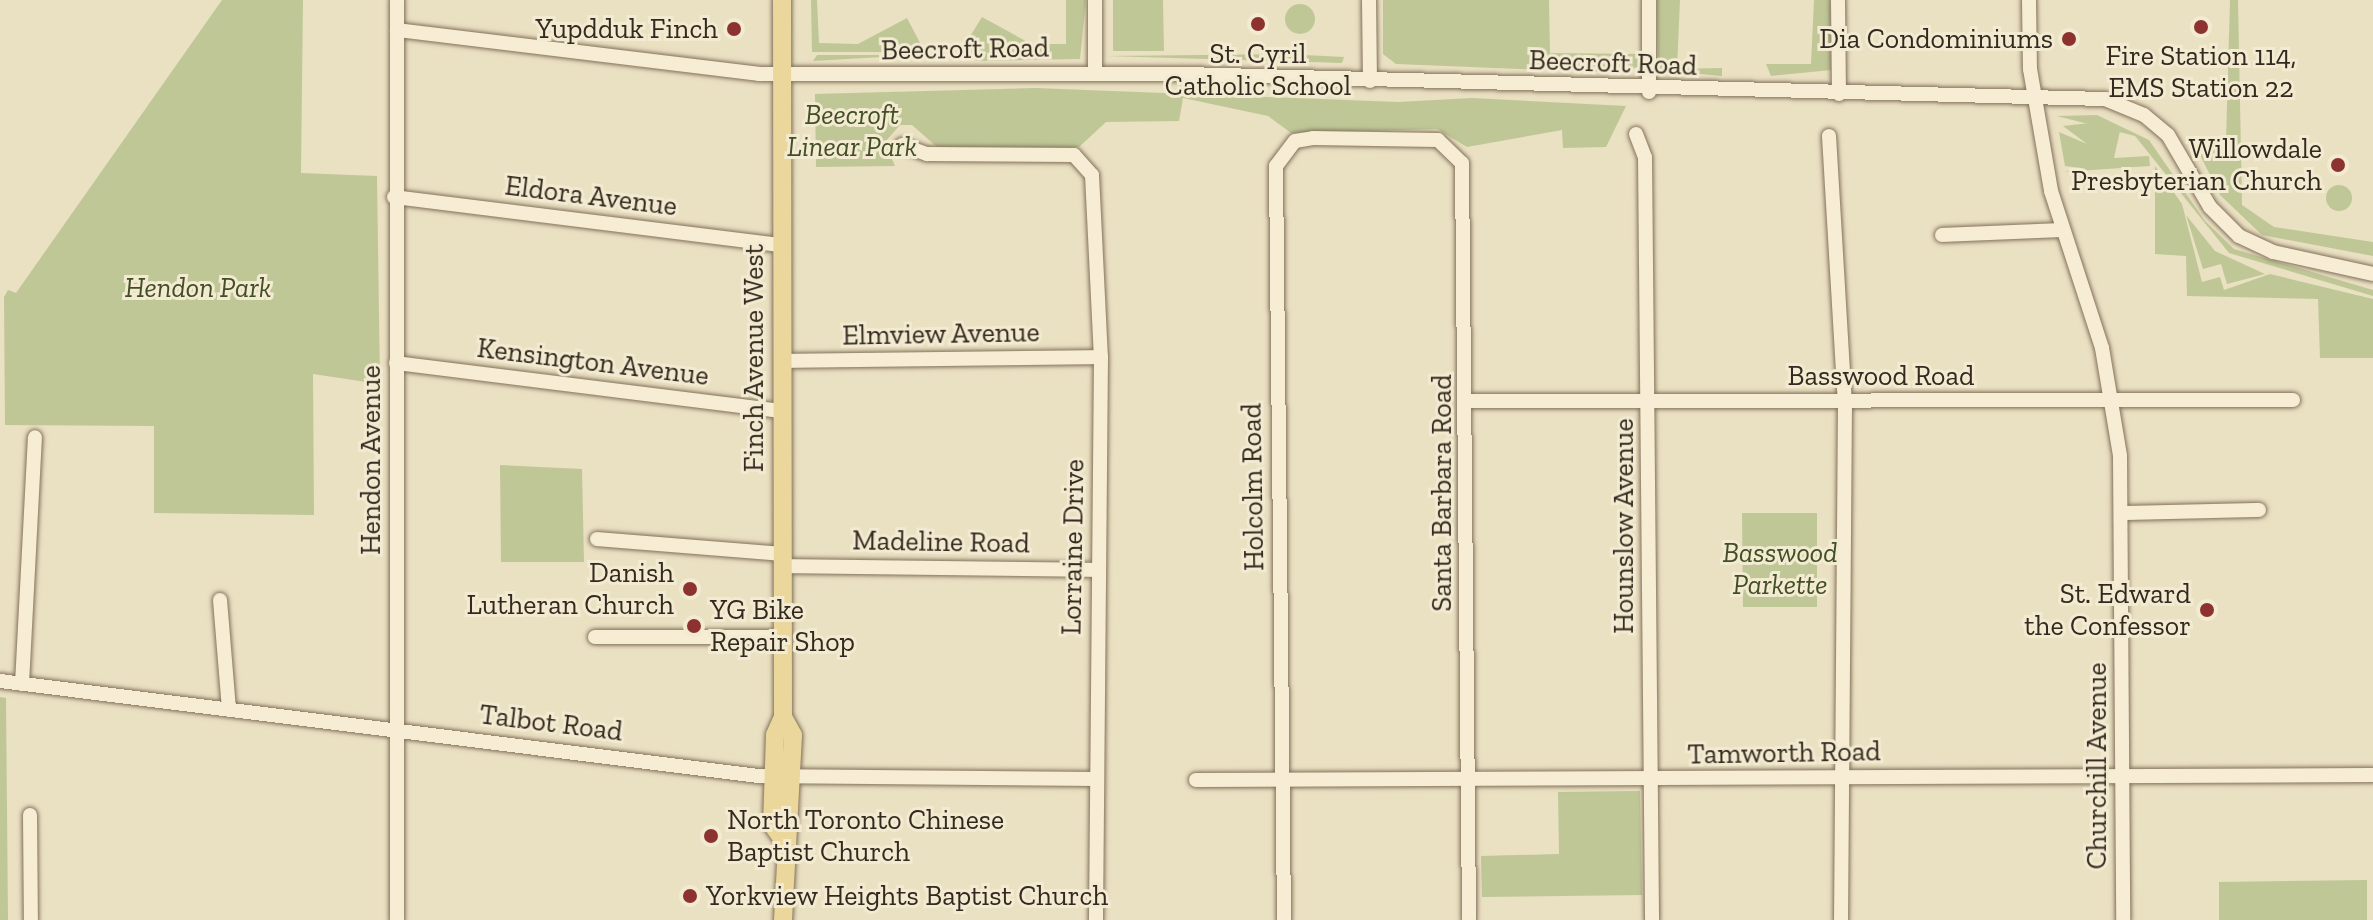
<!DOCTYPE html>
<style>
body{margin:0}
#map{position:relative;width:2373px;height:920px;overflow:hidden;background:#eae0c2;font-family:"Zilla Slab",serif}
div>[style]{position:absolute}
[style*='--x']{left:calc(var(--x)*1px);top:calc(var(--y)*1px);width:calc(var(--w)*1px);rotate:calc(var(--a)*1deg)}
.green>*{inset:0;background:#bfc797}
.round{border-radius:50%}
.roads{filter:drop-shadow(0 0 2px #82725b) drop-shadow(0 0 2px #82725b)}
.minor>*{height:14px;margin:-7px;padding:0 7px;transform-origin:7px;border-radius:7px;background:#f6edd4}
.major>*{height:18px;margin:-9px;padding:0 9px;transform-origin:9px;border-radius:9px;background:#ebd69c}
.dots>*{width:22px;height:22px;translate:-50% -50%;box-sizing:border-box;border:4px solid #f2ead1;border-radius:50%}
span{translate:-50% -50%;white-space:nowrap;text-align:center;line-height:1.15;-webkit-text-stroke:6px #f2ead1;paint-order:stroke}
.poi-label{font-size:28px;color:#33291e}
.right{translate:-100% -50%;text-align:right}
.left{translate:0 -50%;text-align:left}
.street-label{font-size:28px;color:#33291e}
.park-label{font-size:28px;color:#424e26;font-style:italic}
</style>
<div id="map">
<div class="green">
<i style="clip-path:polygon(222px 0,303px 0,301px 173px,377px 176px,380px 384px,313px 374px,314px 515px,154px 513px,154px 426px,5px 425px,4px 297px,8px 290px,16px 293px)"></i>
<i style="clip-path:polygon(811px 0,817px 0,819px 43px,858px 44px,907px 18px,920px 43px,915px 52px,812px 52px)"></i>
<i style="clip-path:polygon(1066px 0,1086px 0,1080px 59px,976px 61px,970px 55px,966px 43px,982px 17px,1031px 44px,1066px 44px)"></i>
<i style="clip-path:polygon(1113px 0,1163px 0,1164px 51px,1113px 51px)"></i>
<i style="clip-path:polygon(1383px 0,1549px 0,1550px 53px,1641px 54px,1640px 66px,1623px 73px,1396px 64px,1383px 54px)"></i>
<i style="clip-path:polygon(1657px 0,1680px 0,1677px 69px,1722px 68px,1722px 76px,1658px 70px)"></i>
<i style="clip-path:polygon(1814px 0,1830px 0,1831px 70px,1771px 76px,1766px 64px,1811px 64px)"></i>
<i style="clip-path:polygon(2230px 0,2238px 0,2242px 205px,2274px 227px,2373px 242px,2373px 256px,2262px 235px,2220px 195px,2200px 155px,2211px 142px,2221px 160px,2235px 147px,2226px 141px)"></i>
<i class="round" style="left:1285px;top:4px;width:30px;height:30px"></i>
<i style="clip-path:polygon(817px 55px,917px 55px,813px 61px)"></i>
<i style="clip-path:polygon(1106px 56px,1284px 54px,1344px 57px,1342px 63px)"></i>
<i style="clip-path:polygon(1036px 88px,1398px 102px,1472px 98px,1626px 106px,1606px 147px,1563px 148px,1562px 130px,1467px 147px,1437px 129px,1291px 133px,1268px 116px,1183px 98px,1179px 121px,1106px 122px,1079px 147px,937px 147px,912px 125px,900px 125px,885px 142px,895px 166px,816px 167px,815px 94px)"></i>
<i style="clip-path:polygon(2097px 115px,2149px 140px,2205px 221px,2234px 249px,2373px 290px,2373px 296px,2229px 253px,2135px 136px,2057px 116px)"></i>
<i style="clip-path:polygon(2090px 123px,2120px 131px,2114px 158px,2149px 156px,2150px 166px,2064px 172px,2082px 168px,2065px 166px,2059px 132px,2087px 144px,2063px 126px)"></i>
<i style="clip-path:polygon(2155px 166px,2182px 204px,2202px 282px,2220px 277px,2224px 290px,2270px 274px,2373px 299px,2373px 358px,2320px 358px,2318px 299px,2187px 296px,2186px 256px,2155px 254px)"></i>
<i class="round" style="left:2326px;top:185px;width:26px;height:26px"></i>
<i style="clip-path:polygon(2186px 215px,2215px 251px,2265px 274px,2227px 284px,2221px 264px,2203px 269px)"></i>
<i style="clip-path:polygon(500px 465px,582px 469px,584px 562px,501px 562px)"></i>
<i style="clip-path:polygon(1742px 513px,1817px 513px,1817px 607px,1743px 607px)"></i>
<i style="clip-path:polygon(0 697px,6px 698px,8px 920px,0 920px)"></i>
<i style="clip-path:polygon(1640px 791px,1642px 895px,1482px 897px,1481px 856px,1559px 854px,1558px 792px)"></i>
<i style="clip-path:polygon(2367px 880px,2367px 920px,2219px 920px,2219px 882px)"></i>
</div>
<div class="roads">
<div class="minor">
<i style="--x:397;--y:0;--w:920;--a:90"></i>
<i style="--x:1095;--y:0;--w:74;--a:90"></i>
<i style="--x:1369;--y:0;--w:81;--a:89.3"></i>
<i style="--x:1649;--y:0;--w:92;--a:90"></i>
<i style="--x:1838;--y:0;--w:94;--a:89.4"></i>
<i style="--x:2029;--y:0;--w:69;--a:89.2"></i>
<i style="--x:2030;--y:69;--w:124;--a:80.2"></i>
<i style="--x:2051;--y:191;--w:165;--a:72"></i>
<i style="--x:2102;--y:348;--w:109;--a:80.5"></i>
<i style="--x:2120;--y:456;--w:464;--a:89.6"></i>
<i style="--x:397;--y:30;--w:365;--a:6.9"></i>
<i style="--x:759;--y:74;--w:426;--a:0"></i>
<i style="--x:1185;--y:74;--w:920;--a:1.56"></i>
<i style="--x:2105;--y:99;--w:42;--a:22.3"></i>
<i style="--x:2144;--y:115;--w:31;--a:40"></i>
<i style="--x:2168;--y:135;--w:83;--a:59.7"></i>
<i style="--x:2210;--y:207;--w:41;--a:45"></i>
<i style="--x:2239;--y:236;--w:38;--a:25"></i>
<i style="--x:2273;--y:252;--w:102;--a:12.4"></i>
<i style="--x:1636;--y:134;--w:25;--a:69"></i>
<i style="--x:1645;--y:157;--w:763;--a:89.47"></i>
<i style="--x:1829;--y:136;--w:267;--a:86.6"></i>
<i style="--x:1845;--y:403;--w:517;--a:90.44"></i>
<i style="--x:902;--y:145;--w:27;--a:20"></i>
<i style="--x:927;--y:154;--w:147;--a:0.4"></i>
<i style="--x:1074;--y:155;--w:27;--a:48"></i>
<i style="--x:1092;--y:175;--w:182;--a:87.2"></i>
<i style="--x:1101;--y:357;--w:563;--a:90.51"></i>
<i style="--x:394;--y:197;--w:390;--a:7.1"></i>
<i style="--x:1942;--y:235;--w:119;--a:-2.4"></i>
<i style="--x:782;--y:361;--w:319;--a:-0.7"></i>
<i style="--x:396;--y:363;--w:389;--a:7.1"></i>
<i style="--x:1469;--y:401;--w:824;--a:-0.07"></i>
<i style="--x:2122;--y:513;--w:137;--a:-1.3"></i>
<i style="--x:597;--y:539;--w:186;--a:4.6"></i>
<i style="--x:783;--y:566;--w:315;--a:0.7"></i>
<i style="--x:220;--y:600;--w:110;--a:85.3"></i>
<i style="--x:595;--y:637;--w:187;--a:0"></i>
<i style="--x:0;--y:681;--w:764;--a:7.14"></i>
<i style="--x:758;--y:776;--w:339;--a:0.5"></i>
<i style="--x:22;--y:684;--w:247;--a:-87"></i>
<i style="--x:1196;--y:780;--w:1177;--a:-0.24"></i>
<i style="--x:30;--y:815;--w:105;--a:89.5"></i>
<i style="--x:1284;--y:920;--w:754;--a:-90.61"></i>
<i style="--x:1276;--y:166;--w:31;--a:-53"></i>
<i style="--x:1295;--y:141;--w:18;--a:-9"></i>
<i style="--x:1313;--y:138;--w:125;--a:0.9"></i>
<i style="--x:1438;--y:140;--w:33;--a:44"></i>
<i style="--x:1462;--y:163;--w:757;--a:89.47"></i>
</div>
<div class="major">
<i style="--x:782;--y:0;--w:717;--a:89.92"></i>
<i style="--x:783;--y:717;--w:20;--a:114"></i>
<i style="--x:775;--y:735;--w:89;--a:91.9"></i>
<i style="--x:772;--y:824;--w:19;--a:55"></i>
<i style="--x:783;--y:920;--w:185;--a:-86.9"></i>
<i style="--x:793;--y:735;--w:21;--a:-119"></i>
</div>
</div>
<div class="dots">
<i style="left:1258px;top:24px;background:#8c3330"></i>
<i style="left:2201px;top:27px;background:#8c3330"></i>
<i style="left:734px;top:29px;background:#8c3330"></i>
<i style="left:2069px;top:39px;background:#8c3330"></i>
<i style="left:2338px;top:165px;background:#8c3330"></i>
<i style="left:690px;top:589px;background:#8c3330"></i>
<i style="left:2207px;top:610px;background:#8c3330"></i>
<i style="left:694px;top:626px;background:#8c3330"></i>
<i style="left:711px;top:836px;background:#8c3330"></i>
<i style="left:690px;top:896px;background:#8c3330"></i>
</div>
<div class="poi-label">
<span class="right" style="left:718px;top:29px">Yupdduk Finch</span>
<span class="right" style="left:2053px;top:39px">Dia Condominiums</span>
<span style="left:1258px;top:70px">St. Cyril<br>Catholic School</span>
<span style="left:2201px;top:72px">Fire Station 114,<br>EMS Station 22</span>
<span class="right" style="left:2322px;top:165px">Willowdale<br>Presbyterian Church</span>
<span class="right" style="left:674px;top:589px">Danish<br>Lutheran Church</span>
<span class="right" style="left:2191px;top:610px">St. Edward<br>the Confessor</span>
<span class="left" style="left:710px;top:626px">YG Bike<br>Repair Shop</span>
<span class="left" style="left:727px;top:836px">North Toronto Chinese<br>Baptist Church</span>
<span class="left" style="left:706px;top:896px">Yorkview Heights Baptist Church</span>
</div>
<div class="street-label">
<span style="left:965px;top:49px;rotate:-1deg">Beecroft Road</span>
<span style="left:1613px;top:63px;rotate:2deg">Beecroft Road</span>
<span style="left:591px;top:196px;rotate:7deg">Eldora Avenue</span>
<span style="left:941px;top:334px;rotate:-1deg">Elmview Avenue</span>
<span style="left:754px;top:358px;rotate:-90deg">Finch Avenue West</span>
<span style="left:593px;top:362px;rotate:7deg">Kensington Avenue</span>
<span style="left:1881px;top:376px">Basswood Road</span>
<span style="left:371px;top:460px;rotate:-90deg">Hendon Avenue</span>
<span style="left:1253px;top:487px;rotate:-91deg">Holcolm Road</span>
<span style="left:1442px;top:493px;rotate:-90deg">Santa Barbara Road</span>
<span style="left:1624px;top:526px;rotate:-90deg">Hounslow Avenue</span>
<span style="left:941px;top:542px;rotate:1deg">Madeline Road</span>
<span style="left:1073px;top:547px;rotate:-89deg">Lorraine Drive</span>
<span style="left:551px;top:723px;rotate:7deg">Talbot Road</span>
<span style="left:1784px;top:753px;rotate:-1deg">Tamworth Road</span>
<span style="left:2097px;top:766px;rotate:-90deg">Churchill Avenue</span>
</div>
<div class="park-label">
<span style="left:852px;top:131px">Beecroft<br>Linear Park</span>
<span style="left:198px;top:288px">Hendon Park</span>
<span style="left:1780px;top:569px">Basswood<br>Parkette</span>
</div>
</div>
